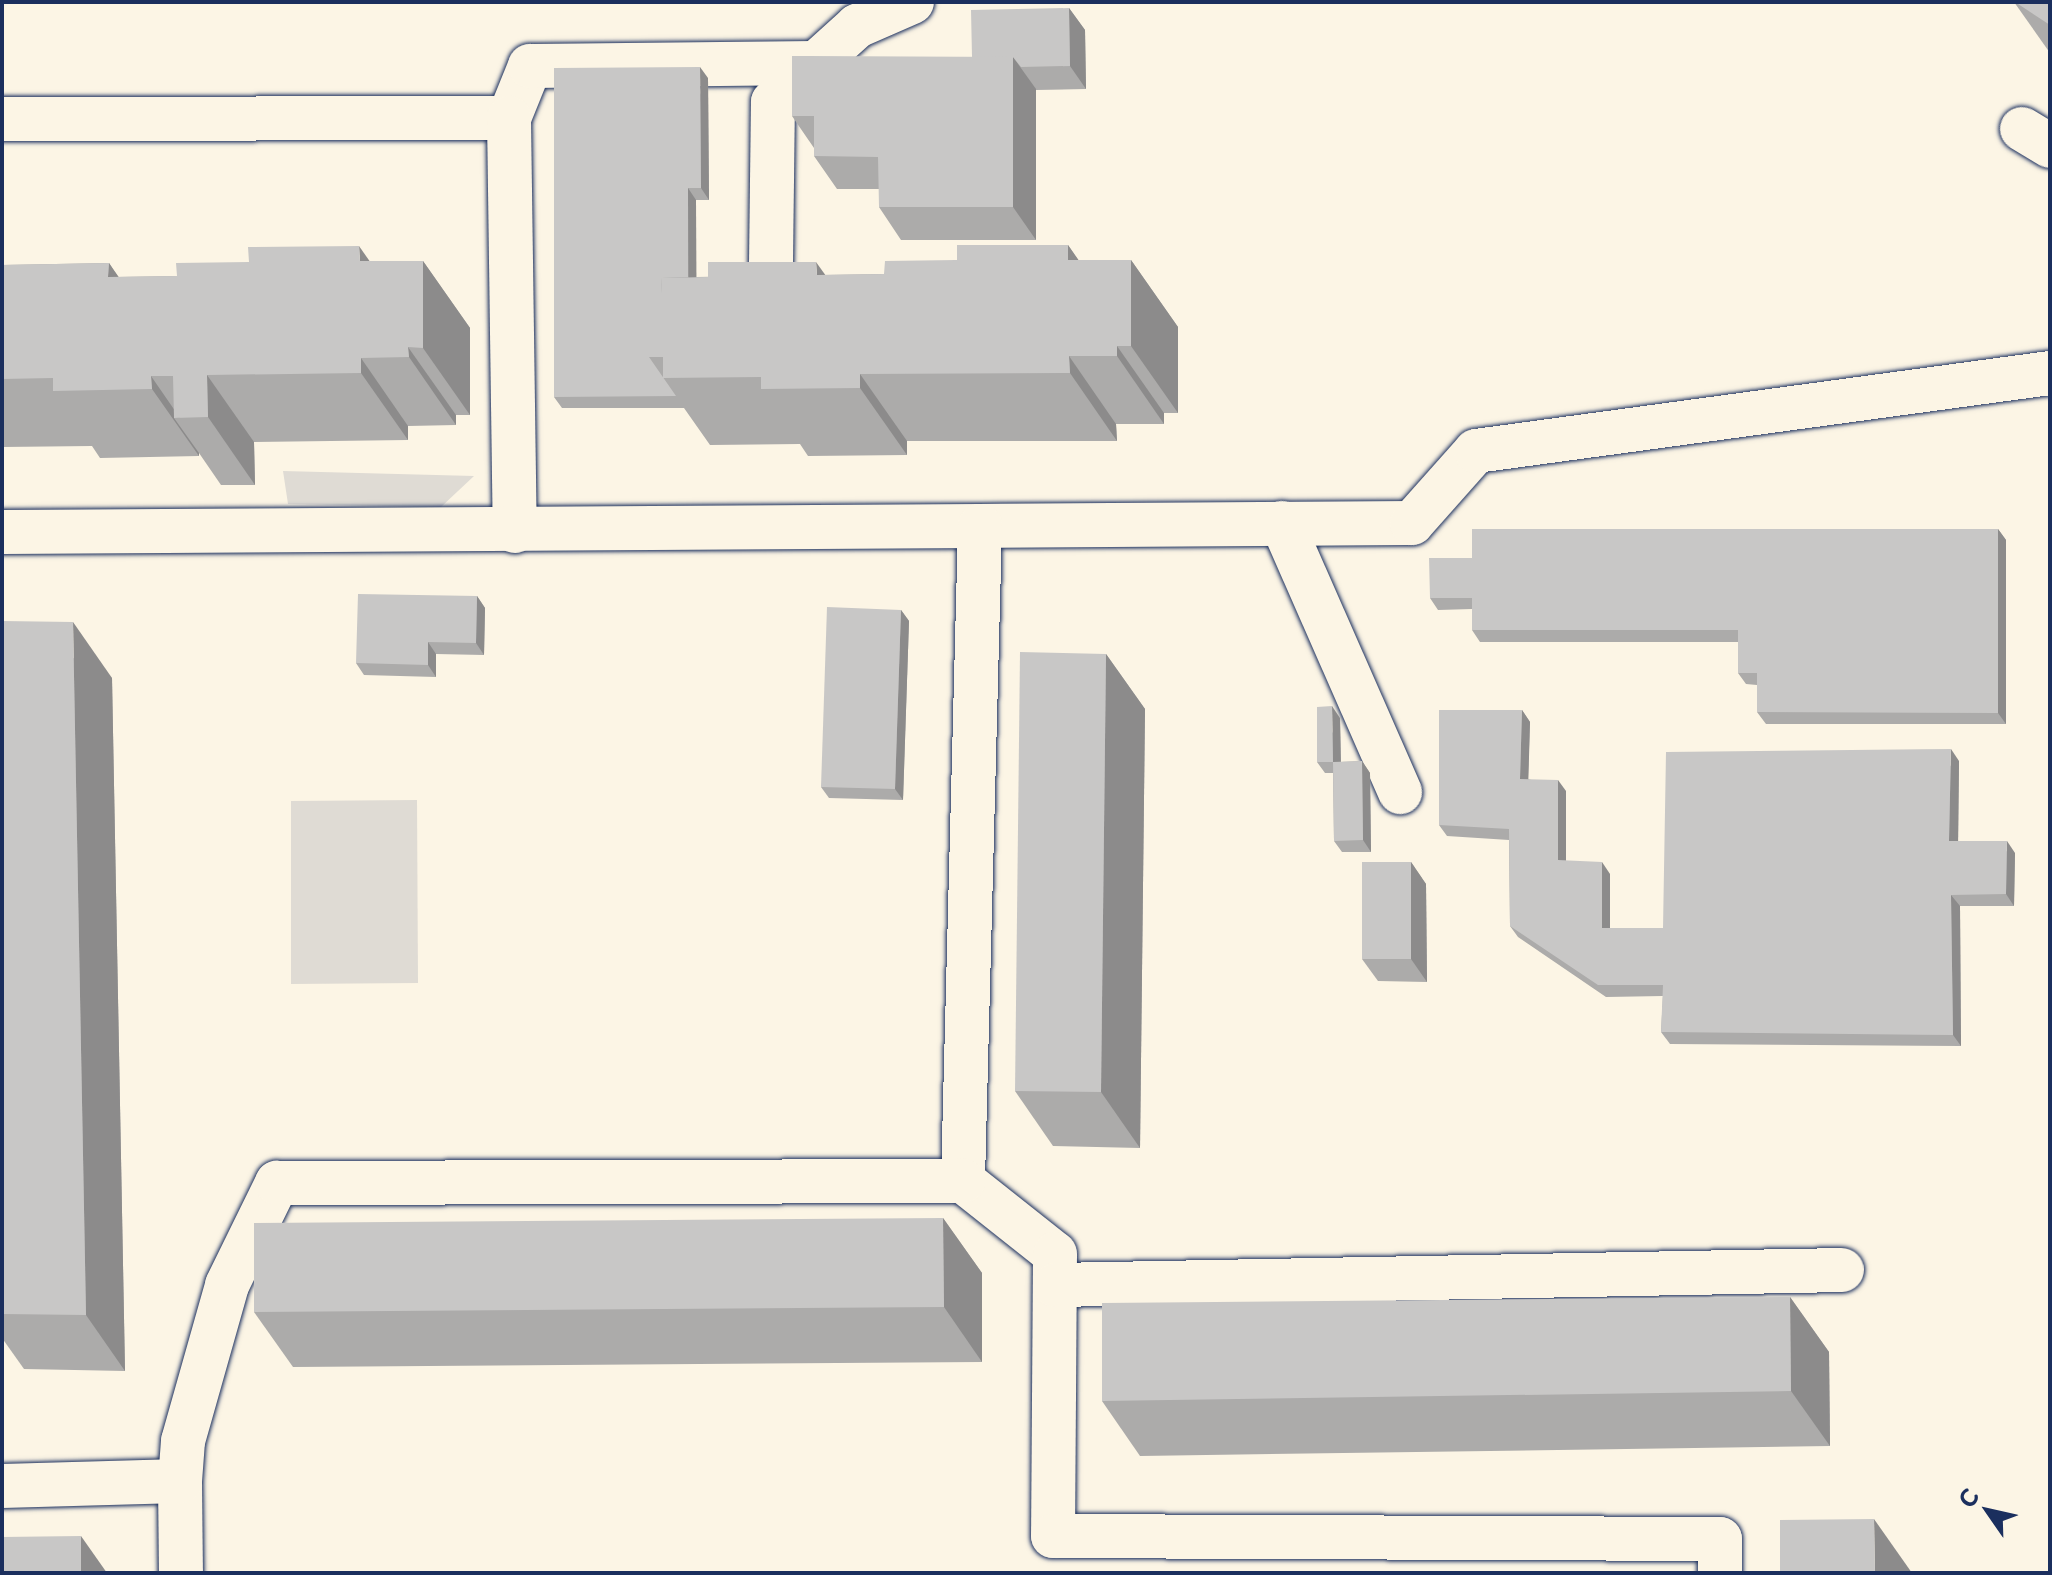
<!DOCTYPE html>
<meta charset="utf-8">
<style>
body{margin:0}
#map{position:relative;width:2052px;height:1575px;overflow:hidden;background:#fcf5e5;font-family:"Playpen Sans",sans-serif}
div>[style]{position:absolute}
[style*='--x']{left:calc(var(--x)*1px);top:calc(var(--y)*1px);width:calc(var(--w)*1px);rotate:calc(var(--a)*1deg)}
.green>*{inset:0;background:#dfdbd4}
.roads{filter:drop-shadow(0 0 2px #1b2f5e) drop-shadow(0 0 2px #1b2f5e)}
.minor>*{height:44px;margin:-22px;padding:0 22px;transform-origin:22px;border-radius:22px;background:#fcf5e5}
.wall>*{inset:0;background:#acabaa}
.shaded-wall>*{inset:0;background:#8c8b8b}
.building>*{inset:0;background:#c8c7c6}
span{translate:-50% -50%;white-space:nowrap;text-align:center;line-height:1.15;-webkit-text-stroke:7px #fcf5e5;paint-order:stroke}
.frame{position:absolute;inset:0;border:4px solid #1b2f5e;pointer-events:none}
.north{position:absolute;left:1948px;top:1471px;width:80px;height:80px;-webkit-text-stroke:6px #fcf5e5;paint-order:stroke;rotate:304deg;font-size:22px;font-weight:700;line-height:32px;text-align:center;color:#1b2f5e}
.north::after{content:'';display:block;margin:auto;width:28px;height:36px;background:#1b2f5e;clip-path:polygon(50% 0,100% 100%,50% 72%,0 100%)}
</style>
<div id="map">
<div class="green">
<i style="clip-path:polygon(283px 471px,474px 476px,441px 507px,288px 504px)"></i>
<i style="clip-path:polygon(417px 800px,418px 983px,291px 984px,291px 801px)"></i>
</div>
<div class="roads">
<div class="minor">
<i style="--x:509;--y:118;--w:56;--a:-68"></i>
<i style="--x:530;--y:66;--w:286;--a:-0.6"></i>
<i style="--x:2;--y:119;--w:507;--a:-0.11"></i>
<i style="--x:509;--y:118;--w:413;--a:89.2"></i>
<i style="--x:2022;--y:129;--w:33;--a:31"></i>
<i style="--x:771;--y:263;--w:161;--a:-89.3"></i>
<i style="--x:773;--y:102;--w:113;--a:-42.1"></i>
<i style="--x:857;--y:26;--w:60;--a:-23.6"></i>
<i style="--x:1282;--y:523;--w:294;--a:66.3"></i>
<i style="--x:980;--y:526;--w:432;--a:-0.4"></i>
<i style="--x:1412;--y:523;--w:96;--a:-48.4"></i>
<i style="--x:1476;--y:451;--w:579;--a:-7.74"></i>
<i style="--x:2;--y:532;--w:978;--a:-0.35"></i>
<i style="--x:980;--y:526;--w:655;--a:91.49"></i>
<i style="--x:963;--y:1181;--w:117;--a:38.4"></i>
<i style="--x:1055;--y:1254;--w:282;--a:90.4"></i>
<i style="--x:1053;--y:1536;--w:667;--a:0.26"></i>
<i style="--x:1720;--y:1539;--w:34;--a:90"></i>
<i style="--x:1055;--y:1285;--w:787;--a:-1.09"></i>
<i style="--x:180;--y:1481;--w:92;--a:89.4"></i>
<i style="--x:2;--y:1486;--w:178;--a:-1.6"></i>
<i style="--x:180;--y:1481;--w:40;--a:-85.7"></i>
<i style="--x:183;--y:1441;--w:162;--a:-74.2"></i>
<i style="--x:227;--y:1285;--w:114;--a:-63.9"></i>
<i style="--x:277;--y:1183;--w:686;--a:-0.17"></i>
</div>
</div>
<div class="wall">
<i style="clip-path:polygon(2014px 2px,2050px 2px,2050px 53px)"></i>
<i style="clip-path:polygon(1069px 8px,1085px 30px,1086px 89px,1036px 90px,1036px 240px,901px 240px,879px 207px,879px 189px,837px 189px,814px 156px,814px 148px,792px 116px,972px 57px)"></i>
<i style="clip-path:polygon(708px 78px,709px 200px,696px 200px,696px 277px,884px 274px,957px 260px,1068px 245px,1078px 260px,1131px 260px,1178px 327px,1178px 413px,1164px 413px,1164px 424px,1116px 424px,1117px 441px,907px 441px,907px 455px,808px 456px,800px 444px,710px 445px,684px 408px,562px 408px,554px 397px)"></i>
<i style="clip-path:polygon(370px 261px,423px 261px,470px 328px,470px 415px,456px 415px,456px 425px,408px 426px,408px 440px,254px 442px,255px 485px,221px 485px,199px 453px,199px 456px,100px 458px,92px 446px,2px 447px,2px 265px,109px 263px,118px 277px,177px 276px)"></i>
<i style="clip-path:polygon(1998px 529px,2006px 540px,2006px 724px,1766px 724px,1757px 712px,1757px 685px,1746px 684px,1738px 673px,1738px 642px,1480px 642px,1472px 630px,1472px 609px,1438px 610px,1430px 598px,1472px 558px)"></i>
<i style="clip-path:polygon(477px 596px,485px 608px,484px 655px,436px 654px,436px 677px,364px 675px,356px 663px)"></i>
<i style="clip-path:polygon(901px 610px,909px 621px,903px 800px,829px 798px,821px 787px)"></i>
<i style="clip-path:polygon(2px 621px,112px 678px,125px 1371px,24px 1369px,2px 1338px)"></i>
<i style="clip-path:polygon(1106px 654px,1145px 709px,1140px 1148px,1053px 1146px,1015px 1091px)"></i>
<i style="clip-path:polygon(1522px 710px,1530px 722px,1528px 779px,1566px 791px,1566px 861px,1610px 874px,1610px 928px,1663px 928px,1959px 761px,1958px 841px,2015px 853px,2014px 906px,1960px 906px,1961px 1046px,1670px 1044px,1661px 1032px,1663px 996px,1606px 997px,1518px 937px,1510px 926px,1509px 840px,1447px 836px,1439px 825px)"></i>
<i style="clip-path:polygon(1340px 718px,1341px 762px,1362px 761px,1370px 773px,1371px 852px,1342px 852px,1334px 841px,1333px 773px,1325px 773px,1317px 762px)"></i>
<i style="clip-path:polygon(1411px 862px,1426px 884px,1427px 982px,1378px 981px,1362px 959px)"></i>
<i style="clip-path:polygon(943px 1218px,982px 1273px,982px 1362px,293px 1367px,254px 1312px)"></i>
<i style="clip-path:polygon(1790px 1297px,1829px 1352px,1830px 1446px,1140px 1456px,1102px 1401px)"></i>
</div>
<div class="shaded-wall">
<i style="clip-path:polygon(1069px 8px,1085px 30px,1086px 89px,1070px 66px)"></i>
<i style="clip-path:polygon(1013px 57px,1036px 89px,1036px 240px,1013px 207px)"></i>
<i style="clip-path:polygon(700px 67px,708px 78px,709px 200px,701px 188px)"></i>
<i style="clip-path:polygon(688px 188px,696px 200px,697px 377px,689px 377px)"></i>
<i style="clip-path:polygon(1068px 245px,1115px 312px,1068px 260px)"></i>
<i style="clip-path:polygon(359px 246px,406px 313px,360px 261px)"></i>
<i style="clip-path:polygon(1131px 260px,1178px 327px,1178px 413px,1131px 346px)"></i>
<i style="clip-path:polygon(423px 261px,470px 328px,470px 415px,423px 348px)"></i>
<i style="clip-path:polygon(816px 262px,864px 329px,817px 275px)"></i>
<i style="clip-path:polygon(109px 263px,156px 331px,108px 277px)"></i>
<i style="clip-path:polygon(1117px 346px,1164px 413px,1164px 424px,1117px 356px)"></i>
<i style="clip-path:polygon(408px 347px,456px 415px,456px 425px,409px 357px)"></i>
<i style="clip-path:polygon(1069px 356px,1116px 424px,1117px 441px,1070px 373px)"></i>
<i style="clip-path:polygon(361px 358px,408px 426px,408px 440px,361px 373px)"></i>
<i style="clip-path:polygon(860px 374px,907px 441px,907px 455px,860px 388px)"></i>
<i style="clip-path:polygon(207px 375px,254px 442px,255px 485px,208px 417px)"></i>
<i style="clip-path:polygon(151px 376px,180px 418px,174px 418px,199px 453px,199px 456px,152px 389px)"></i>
<i style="clip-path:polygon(1998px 529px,2006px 540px,2006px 724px,1998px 713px)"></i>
<i style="clip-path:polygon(477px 596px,485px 608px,484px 655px,476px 643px)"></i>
<i style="clip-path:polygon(901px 610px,909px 621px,903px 800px,895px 789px)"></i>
<i style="clip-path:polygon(73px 622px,112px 678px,125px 1371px,86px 1315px)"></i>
<i style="clip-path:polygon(428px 642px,436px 654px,436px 677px,428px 665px)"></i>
<i style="clip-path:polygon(1106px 654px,1145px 709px,1140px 1148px,1101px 1092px)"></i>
<i style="clip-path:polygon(1332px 706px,1340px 718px,1341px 773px,1333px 762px)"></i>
<i style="clip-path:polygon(1522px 710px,1530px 722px,1528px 791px,1520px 779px)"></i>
<i style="clip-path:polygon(1951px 749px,1959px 761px,1958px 852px,1949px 841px)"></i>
<i style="clip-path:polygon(1362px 761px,1370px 773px,1371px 852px,1363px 840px)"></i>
<i style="clip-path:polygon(1558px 780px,1566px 791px,1566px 872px,1558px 860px)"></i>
<i style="clip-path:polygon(2007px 841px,2015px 853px,2014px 906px,2006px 894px)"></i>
<i style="clip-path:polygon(1411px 862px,1426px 884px,1427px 982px,1411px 959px)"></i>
<i style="clip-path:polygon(1602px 862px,1610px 874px,1610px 939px,1602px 928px)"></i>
<i style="clip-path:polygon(1951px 895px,1960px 906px,1961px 1046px,1953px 1035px)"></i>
<i style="clip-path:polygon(943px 1218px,982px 1273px,982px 1362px,944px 1307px)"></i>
<i style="clip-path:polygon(1790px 1297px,1829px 1352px,1830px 1446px,1791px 1391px)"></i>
<i style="clip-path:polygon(1874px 1519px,1912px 1573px,1875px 1573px)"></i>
<i style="clip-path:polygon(81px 1536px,107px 1573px,81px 1573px)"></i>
</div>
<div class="building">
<i style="clip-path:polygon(2015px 2px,2050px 2px,2050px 25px)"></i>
<i style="clip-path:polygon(1069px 8px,1070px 66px,1021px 67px,1013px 57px,972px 57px,971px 10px)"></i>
<i style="clip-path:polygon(792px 56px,1013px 57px,1013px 207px,879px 207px,878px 157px,814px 156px,814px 116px,792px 116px)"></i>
<i style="clip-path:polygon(700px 67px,701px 188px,688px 188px,688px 277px,662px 278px,661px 293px,649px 293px,649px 357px,676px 396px,554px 397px,554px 68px)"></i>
<i style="clip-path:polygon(957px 245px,1068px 245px,1068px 260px,1131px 260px,1131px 346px,1117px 346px,1117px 356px,1069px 356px,1070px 373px,860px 374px,860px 388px,761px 389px,761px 377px,663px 378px,663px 357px,649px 357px,649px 293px,661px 293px,662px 278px,708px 277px,708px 262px,816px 262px,817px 275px,884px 274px,885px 261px,957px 260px)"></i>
<i style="clip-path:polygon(359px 246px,360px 261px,423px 261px,423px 348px,408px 347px,409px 357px,361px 358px,361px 373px,207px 375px,208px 417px,174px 418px,173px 376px,151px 376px,152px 389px,53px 391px,53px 378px,2px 379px,2px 265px,109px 263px,108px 277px,177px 276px,176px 263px,249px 262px,248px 247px)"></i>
<i style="clip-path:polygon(1472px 529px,1998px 529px,1998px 713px,1757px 712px,1757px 673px,1738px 673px,1738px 630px,1472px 630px,1472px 598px,1430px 598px,1429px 558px,1472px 558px)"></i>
<i style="clip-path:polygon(358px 594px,477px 596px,476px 643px,428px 642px,428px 665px,356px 663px)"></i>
<i style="clip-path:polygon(827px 607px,901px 610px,895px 789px,821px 787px)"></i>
<i style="clip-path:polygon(2px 621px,73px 622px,86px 1315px,2px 1314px)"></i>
<i style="clip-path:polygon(1020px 652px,1106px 654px,1101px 1092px,1015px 1091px)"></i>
<i style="clip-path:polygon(1332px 706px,1333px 762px,1362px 761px,1363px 840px,1334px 841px,1333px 762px,1317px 762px,1317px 707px)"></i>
<i style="clip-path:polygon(1439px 710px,1522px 710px,1520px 779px,1558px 780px,1558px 860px,1602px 862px,1602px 928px,1663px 928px,1666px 752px,1951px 749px,1949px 841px,2007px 841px,2006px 894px,1951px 895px,1953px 1035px,1661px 1032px,1663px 985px,1598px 985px,1510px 926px,1509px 829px,1439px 825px)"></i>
<i style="clip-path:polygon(1362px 862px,1411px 862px,1411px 959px,1362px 959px)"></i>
<i style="clip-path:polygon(943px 1218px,944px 1307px,254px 1312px,254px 1223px)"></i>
<i style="clip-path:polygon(1790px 1297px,1791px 1391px,1102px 1401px,1102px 1303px)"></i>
<i style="clip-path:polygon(1874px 1519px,1875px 1573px,1780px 1573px,1780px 1520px)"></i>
<i style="clip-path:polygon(81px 1536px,81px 1573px,2px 1573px,2px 1537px)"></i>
</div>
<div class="frame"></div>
<div class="north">С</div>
</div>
